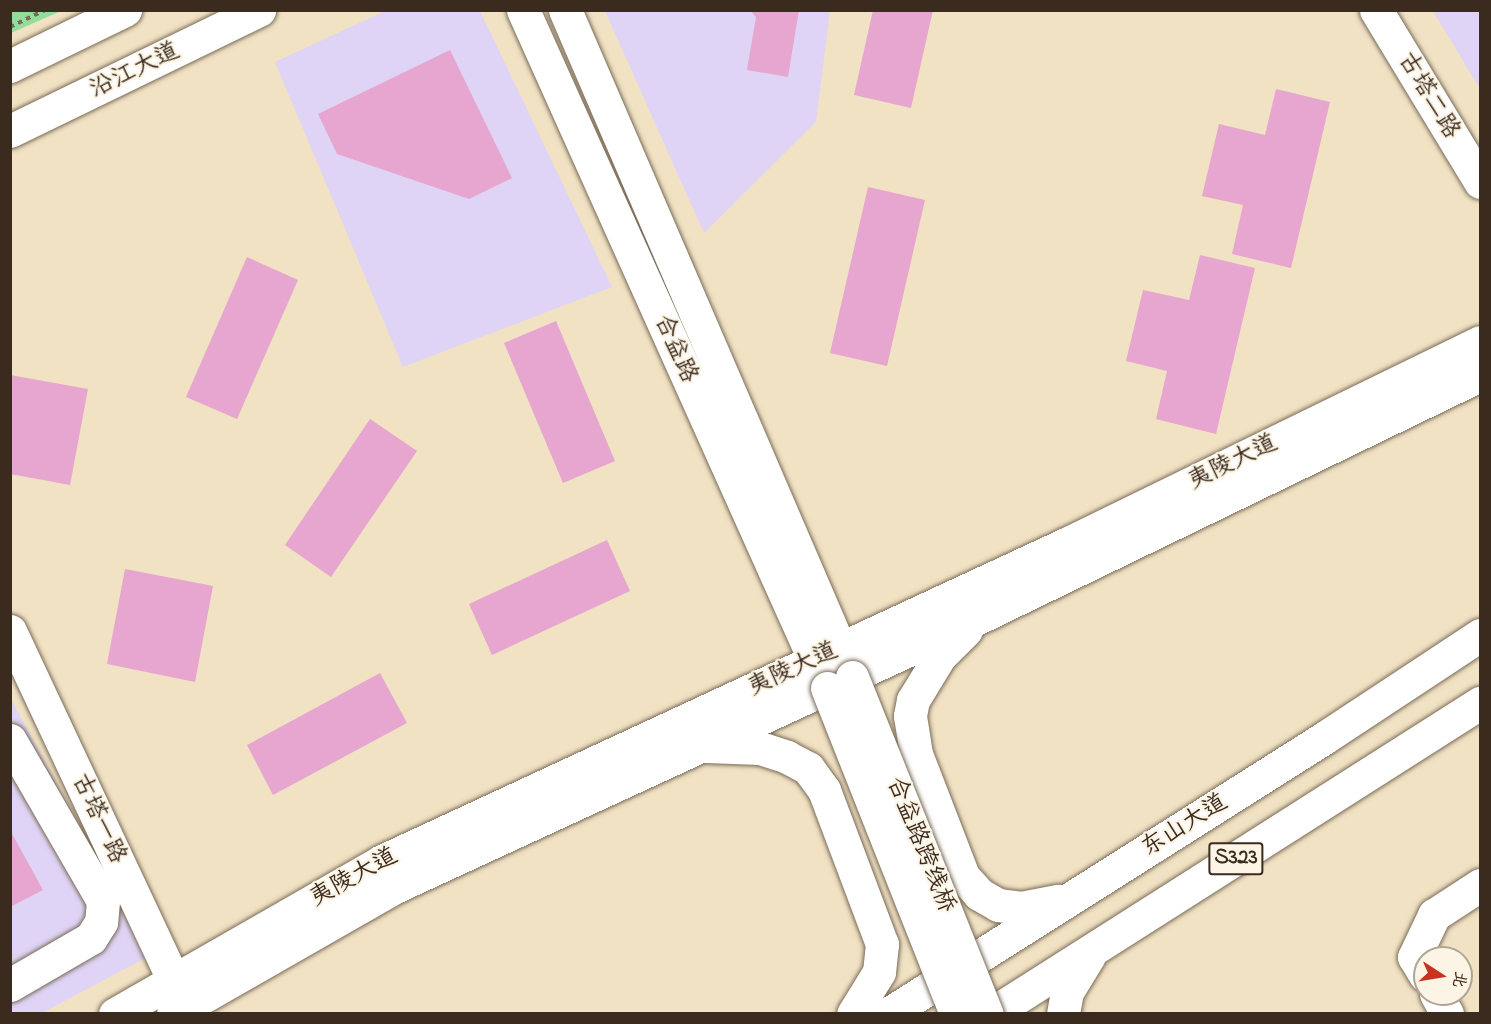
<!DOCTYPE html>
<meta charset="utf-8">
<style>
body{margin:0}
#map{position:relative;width:1491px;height:1024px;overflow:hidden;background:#f0e2c3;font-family:"Indie Flower","LXGW WenKai TC",sans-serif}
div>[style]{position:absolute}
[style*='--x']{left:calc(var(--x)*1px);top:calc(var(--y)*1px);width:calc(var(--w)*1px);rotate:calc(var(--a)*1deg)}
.built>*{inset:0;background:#dfd4f5}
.green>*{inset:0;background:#92dd99}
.building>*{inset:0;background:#e6a6cf}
.path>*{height:4px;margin-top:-2px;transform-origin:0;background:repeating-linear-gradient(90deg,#7a6a58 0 4.5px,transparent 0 9px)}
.roads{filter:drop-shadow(0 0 2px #7a6a58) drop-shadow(0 0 2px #7a6a58)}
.minor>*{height:33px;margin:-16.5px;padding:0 16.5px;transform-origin:16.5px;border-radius:16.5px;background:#fff}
.major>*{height:33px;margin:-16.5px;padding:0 16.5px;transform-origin:16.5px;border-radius:16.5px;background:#fff}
.bridges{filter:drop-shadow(0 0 2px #7a6a58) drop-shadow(0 0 2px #7a6a58)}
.major-bridge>*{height:33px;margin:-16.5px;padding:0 16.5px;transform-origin:16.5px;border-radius:16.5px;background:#fff}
span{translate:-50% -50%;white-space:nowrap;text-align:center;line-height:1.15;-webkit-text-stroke:4.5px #fcf5e5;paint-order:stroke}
.shield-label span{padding:2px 4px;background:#fcf5e5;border:2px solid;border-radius:4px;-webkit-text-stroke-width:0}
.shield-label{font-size:22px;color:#3b2a1e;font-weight:700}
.street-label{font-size:24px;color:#3b2a1e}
.frame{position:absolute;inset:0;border:12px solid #3b2a1e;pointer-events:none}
.north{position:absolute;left:1413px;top:946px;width:60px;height:60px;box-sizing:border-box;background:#fcf5e5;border:2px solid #afa495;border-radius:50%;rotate:102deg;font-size:16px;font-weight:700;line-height:24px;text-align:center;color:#3b2a1e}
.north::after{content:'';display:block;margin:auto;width:21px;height:27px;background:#c8321e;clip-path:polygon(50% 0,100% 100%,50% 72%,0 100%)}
</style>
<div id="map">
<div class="built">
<i style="clip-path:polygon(385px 11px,480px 11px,612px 287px,403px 367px,275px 62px)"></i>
<i style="clip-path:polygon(605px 11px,830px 11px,816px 122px,704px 233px)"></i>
<i style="clip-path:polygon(1433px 11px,1480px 11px,1480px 89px)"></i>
<i style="clip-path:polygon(10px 697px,149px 956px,42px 1013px,11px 1013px)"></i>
</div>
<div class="green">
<i style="clip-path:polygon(11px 10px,61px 10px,61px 11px,11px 33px)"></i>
</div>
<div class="building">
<i style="clip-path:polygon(750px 10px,799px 10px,788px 77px,747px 70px,756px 17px)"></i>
<i style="clip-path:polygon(873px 10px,933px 10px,911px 108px,854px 95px)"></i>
<i style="clip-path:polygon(450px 50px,512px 178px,469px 199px,337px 154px,318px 114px)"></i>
<i style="clip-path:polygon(1276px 89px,1330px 102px,1291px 268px,1232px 254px,1243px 205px,1202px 196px,1219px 124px,1265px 135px)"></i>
<i style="clip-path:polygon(868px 187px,925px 200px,887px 366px,830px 353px)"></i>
<i style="clip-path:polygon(1200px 255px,1255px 268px,1216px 434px,1156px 419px,1167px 371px,1126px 361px,1143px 290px,1189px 300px)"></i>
<i style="clip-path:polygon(247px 257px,298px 280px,237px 419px,186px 397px)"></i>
<i style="clip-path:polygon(556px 321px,615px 461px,563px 483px,504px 343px)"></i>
<i style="clip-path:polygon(10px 375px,88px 389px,70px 485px,10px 474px)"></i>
<i style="clip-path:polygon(370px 419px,417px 451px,331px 577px,285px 545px)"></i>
<i style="clip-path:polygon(607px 540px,630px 591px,492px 655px,469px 604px)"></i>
<i style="clip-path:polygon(125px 569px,213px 586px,195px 682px,107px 664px)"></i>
<i style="clip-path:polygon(380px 673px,407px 723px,273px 795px,247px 745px)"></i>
<i style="clip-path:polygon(10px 830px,43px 890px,10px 907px)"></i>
</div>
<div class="path">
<i style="--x:10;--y:27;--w:39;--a:-26"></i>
</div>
<div class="roads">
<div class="minor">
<i style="--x:1376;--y:10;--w:201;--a:58.8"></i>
<i style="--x:10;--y:631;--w:414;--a:64.9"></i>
<i style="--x:10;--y:740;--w:186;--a:60"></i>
<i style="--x:103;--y:901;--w:21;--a:95"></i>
<i style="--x:101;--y:922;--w:19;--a:122"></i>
<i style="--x:91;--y:938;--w:94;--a:149.9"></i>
<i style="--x:1425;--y:975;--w:21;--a:-121"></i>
<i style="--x:1414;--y:957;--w:47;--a:-64.5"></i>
<i style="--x:1434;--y:915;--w:55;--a:-33.1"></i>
<i style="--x:1436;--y:994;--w:23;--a:61"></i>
</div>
<div class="major">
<i style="--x:523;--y:10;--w:733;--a:65.85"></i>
<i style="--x:565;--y:10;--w:715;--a:66.7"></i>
<i style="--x:10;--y:66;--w:128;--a:-26"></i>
<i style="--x:10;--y:131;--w:277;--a:-25.9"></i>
<i style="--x:966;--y:630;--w:37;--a:135"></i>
<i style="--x:940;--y:656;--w:52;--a:121.5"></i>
<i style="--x:913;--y:700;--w:16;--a:101"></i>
<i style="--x:910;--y:716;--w:38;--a:81"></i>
<i style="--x:916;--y:754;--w:131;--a:68.9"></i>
<i style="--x:963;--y:876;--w:24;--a:48"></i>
<i style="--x:979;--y:894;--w:22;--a:30"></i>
<i style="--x:998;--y:905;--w:23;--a:7"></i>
<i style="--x:1021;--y:908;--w:38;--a:-11"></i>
<i style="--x:706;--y:746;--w:54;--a:2.1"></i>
<i style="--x:760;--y:748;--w:28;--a:18"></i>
<i style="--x:787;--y:757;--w:24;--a:28"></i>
<i style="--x:808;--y:768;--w:27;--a:54"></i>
<i style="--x:824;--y:790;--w:165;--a:69.4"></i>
<i style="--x:882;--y:944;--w:28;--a:96"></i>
<i style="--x:879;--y:972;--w:49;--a:121.8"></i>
<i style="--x:115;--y:1014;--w:308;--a:-29.8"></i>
<i style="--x:382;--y:861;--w:756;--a:-24.87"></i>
<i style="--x:1068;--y:543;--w:458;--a:-26"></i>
<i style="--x:173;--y:1014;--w:256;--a:-29.8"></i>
<i style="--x:395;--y:887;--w:644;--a:-24.78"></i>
<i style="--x:980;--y:617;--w:555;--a:-25.83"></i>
<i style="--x:888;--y:1014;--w:516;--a:-32.33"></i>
<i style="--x:1324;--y:738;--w:187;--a:-33.4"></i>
<i style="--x:991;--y:1014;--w:580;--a:-32.46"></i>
<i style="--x:1063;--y:1014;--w:22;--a:-80"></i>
<i style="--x:1067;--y:992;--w:42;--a:-58.6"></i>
</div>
</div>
<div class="bridges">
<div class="major-bridge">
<i style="--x:852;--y:677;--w:363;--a:68.2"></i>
<i style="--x:827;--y:688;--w:351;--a:68.4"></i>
</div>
</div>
<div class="shield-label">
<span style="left:1236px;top:859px">S323</span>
</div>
<div class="street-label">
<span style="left:135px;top:71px;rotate:-26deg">沿江大道</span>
<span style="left:1428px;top:96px;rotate:59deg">古塔二路</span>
<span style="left:675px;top:349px;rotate:66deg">合益路</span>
<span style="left:1233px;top:463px;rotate:-26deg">夷陵大道</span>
<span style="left:793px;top:670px;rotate:-25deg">夷陵大道</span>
<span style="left:98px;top:819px;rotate:65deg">古塔一路</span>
<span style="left:1185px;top:826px;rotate:-32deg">东山大道</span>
<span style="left:920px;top:845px;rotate:68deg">合益路跨线桥</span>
<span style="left:354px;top:878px;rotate:-29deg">夷陵大道</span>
</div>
<div class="frame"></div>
<div class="north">北</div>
</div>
